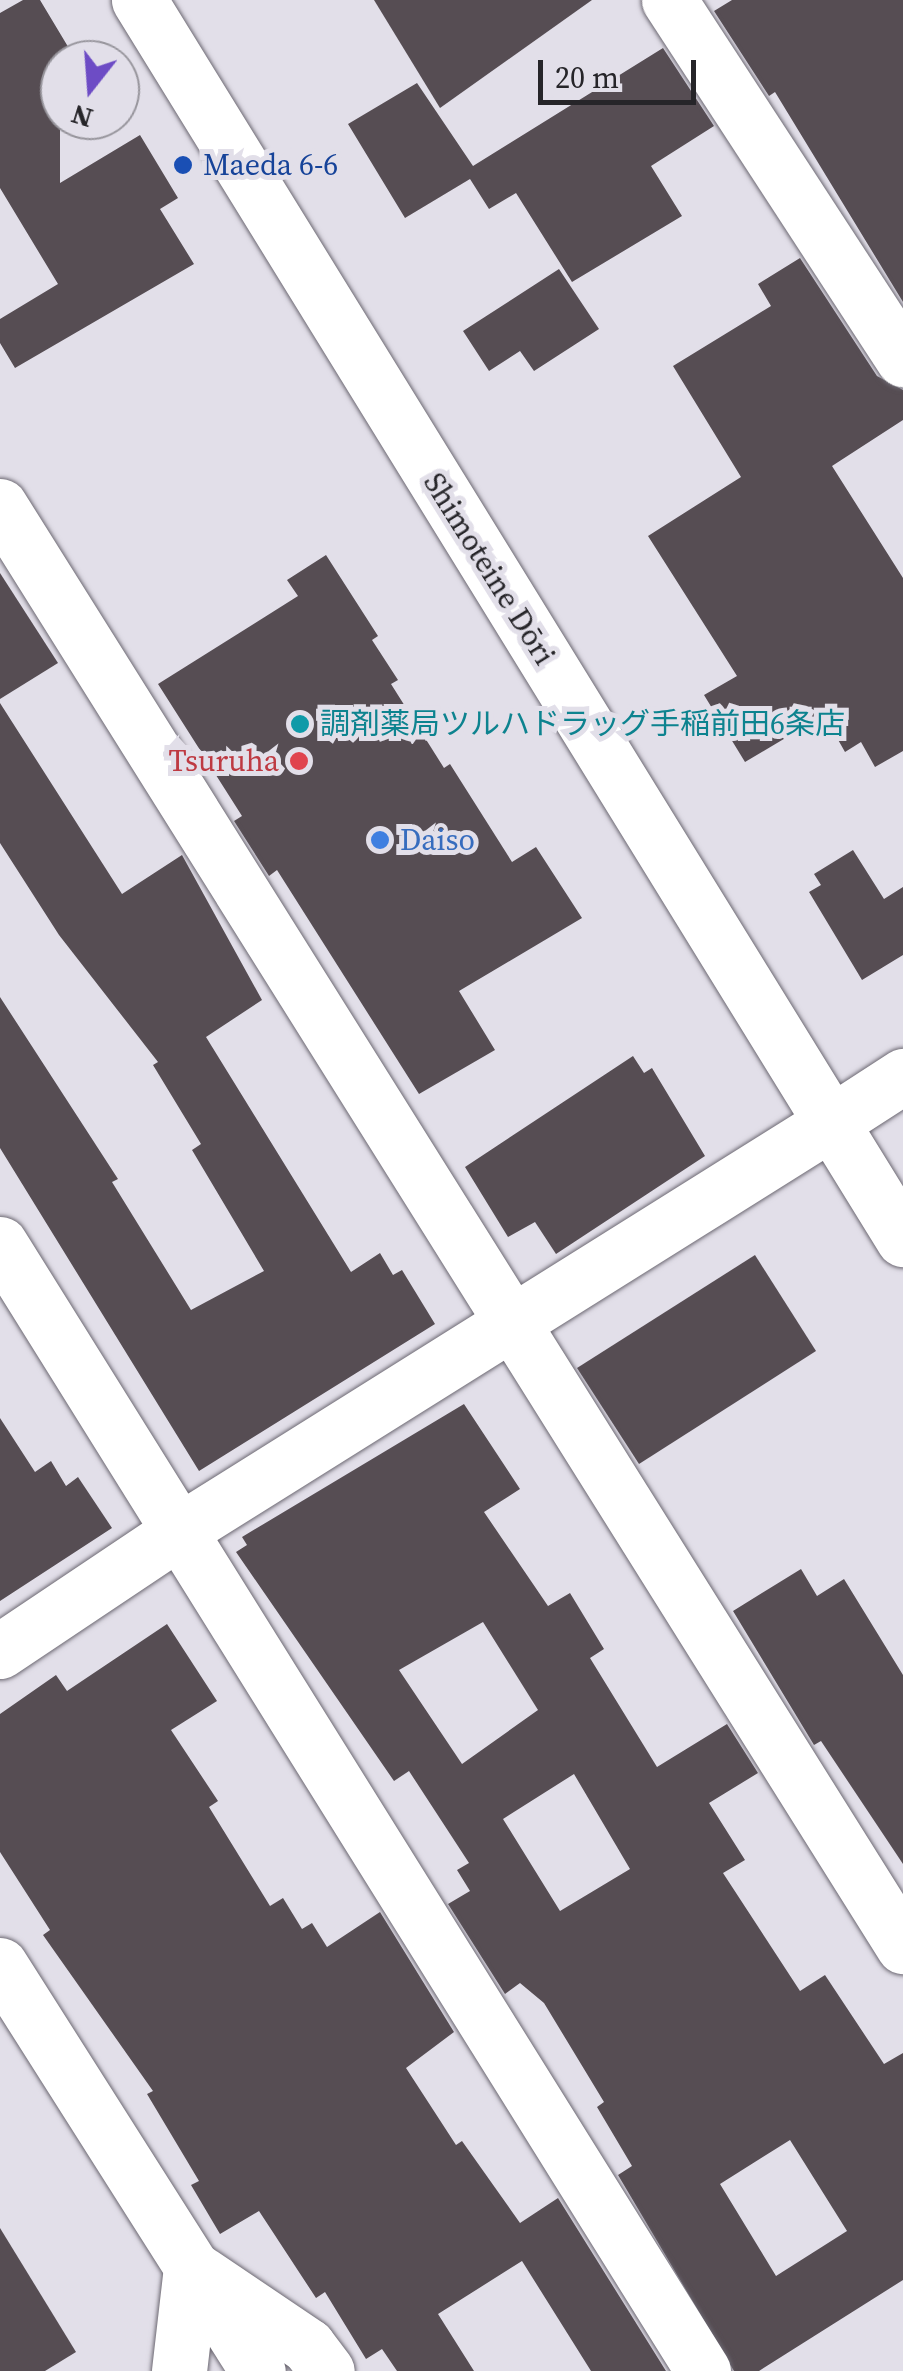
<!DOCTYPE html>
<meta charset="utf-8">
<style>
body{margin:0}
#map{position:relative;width:903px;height:2371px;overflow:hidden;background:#e2dfe9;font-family:"Source Serif 4","Noto Sans JP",serif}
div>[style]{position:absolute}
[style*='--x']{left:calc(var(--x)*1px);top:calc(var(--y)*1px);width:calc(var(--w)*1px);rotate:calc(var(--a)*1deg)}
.building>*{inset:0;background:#564d53}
.roads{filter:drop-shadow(0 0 2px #6c6872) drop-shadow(0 0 2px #6c6872)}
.minor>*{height:55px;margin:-27.5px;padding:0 27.5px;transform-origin:27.5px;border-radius:27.5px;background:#fff}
.tertiary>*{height:55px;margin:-27.5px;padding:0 27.5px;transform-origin:27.5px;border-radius:27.5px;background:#fff}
.secondary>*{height:55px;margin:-27.5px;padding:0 27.5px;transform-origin:27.5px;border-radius:27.5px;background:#fff}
.dots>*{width:28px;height:28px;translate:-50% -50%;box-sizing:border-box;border:5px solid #e2dfe9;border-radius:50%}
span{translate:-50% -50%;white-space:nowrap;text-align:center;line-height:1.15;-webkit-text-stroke:10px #e2dfe9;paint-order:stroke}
.transit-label{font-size:30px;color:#164399}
.left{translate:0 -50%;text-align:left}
.street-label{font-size:30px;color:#262529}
.culture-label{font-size:30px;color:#0d838f}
.health-label{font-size:30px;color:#be3a42}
.right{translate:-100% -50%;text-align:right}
.shop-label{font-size:30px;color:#366cbe}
.north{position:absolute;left:40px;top:40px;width:100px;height:100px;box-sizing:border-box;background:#e2dfe9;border:2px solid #97959c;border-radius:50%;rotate:197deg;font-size:28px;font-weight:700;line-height:40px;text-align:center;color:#262529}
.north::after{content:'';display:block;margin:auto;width:35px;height:45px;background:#6d4cc5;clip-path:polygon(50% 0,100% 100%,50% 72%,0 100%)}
.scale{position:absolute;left:538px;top:60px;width:158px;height:45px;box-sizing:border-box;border:5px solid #262529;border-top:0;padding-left:12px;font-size:30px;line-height:35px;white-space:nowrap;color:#262529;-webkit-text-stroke:8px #e2dfe9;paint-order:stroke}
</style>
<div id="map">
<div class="building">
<i style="clip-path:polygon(23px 0,40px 0,76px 60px,60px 60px,60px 183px,140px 135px,178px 198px,160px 209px,194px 264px,15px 368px,0 343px,0 319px,58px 284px,0 188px,0 13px)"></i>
<i style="clip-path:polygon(374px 0,592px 0,440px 108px)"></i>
<i style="clip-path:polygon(732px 0,903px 0,903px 302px,775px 92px,769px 96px,714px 11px)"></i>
<i style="clip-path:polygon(663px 48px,714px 126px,651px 166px,682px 216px,572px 282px,516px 193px,489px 209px,470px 179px,405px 218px,348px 124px,417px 83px,473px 166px)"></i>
<i style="clip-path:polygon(800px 258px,877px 376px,903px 390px,903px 420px,832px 466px,903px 578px,903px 751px,875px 767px,861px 742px,845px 752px,824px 715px,745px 762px,704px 695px,737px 676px,648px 536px,741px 477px,673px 366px,771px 306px,758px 284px)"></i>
<i style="clip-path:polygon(559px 269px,599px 329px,534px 371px,520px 351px,489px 371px,463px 331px)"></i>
<i style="clip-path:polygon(326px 555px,378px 636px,372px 640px,398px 680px,391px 684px,444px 768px,450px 764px,512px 862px,536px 847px,582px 918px,459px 991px,495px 1050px,419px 1094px,277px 870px,269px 876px,234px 821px,242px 816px,158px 684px,298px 596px,287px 580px)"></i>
<i style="clip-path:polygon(0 573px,58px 663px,0 699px)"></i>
<i style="clip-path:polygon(0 703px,122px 894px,182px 855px,262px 1000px,206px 1037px,351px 1272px,380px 1253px,393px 1275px,402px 1270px,435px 1324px,199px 1471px,0 1148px,0 997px,118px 1179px,112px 1182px,191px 1310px,264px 1271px,192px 1150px,201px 1144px,153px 1065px,158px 1062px,59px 935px,0 843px)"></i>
<i style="clip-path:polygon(853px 850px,884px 899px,903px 887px,903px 955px,862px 980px,809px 892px,821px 885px,814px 874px)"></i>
<i style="clip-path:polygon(633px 1056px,644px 1073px,652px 1068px,705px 1156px,556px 1254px,535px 1222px,508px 1237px,465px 1167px)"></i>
<i style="clip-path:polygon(755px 1255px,816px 1351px,639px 1464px,577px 1368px)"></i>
<i style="clip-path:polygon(evenodd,464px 1404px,520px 1489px,484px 1512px,548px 1606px,570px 1593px,604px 1649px,590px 1658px,657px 1767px,727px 1724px,758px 1773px,709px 1803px,745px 1860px,723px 1873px,800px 1991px,825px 1975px,884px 2064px,903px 2053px,903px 2280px,759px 2371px,734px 2371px,618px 2175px,632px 2166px,597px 2107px,604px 2102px,544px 2003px,520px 1983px,505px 1994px,448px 1904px,470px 1891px,457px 1870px,469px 1863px,409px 1771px,394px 1781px,236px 1552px,247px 1545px,242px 1537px,464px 1404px,483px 1622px,538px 1710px,462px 1764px,399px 1670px,483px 1622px,464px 1404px,574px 1774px,630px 1869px,560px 1911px,503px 1819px,574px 1774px,464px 1404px,790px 2140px,847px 2231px,776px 2276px,720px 2184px,790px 2140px)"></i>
<i style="clip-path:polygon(0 1418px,35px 1472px,51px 1461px,66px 1486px,78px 1477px,112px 1528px,0 1601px)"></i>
<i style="clip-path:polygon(801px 1569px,817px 1596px,844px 1579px,903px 1675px,903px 1864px,821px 1741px,814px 1745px,733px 1611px)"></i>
<i style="clip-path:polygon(167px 1624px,217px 1701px,171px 1730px,218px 1801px,209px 1807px,270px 1906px,283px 1898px,302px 1929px,312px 1923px,327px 1947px,380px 1912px,454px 2032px,406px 2068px,456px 2145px,462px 2141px,520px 2223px,558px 2198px,666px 2371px,591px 2371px,522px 2261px,438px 2314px,474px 2371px,397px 2371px,382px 2349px,366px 2359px,325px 2292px,316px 2298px,259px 2211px,220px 2234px,191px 2185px,199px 2181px,147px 2094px,153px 2091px,43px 1935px,50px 1930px,0 1852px,0 1714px,56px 1675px,67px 1691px)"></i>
<i style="clip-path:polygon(0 2228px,76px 2352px,45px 2371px,0 2371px)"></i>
</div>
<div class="roads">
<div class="minor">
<i style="--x:669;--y:0;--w:429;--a:56.9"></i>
<i style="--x:0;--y:506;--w:1700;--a:57.91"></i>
<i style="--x:0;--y:1244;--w:1328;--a:58.04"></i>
<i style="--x:0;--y:1651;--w:216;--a:-33.8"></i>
<i style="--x:179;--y:1531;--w:771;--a:-32.06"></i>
<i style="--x:0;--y:1965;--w:481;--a:57.6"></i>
<i style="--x:179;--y:2371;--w:105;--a:-83.4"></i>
<i style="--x:191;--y:2267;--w:141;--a:34"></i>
<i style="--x:308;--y:2346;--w:31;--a:53"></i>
</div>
<div class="tertiary">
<i style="--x:832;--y:1122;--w:85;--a:-32.9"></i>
</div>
<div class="secondary">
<i style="--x:139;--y:0;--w:1456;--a:58.34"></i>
</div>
</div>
<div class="dots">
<i style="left:183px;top:165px;background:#1a4fb4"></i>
<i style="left:300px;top:724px;background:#0f9aa8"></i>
<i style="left:299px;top:761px;background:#e0444e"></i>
<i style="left:380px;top:840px;background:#3f7fe0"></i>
</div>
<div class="transit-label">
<span class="left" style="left:203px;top:165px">Maeda 6-6</span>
</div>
<div class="street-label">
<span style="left:489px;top:569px;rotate:58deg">Shimoteine Dōri</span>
</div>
<div class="culture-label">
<span class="left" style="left:320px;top:724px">調剤薬局ツルハドラッグ手稲前田6条店</span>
</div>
<div class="health-label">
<span class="right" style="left:279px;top:761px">Tsuruha</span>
</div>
<div class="shop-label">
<span class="left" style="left:400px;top:840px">Daiso</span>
</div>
<div class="north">N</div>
<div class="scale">20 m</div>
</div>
